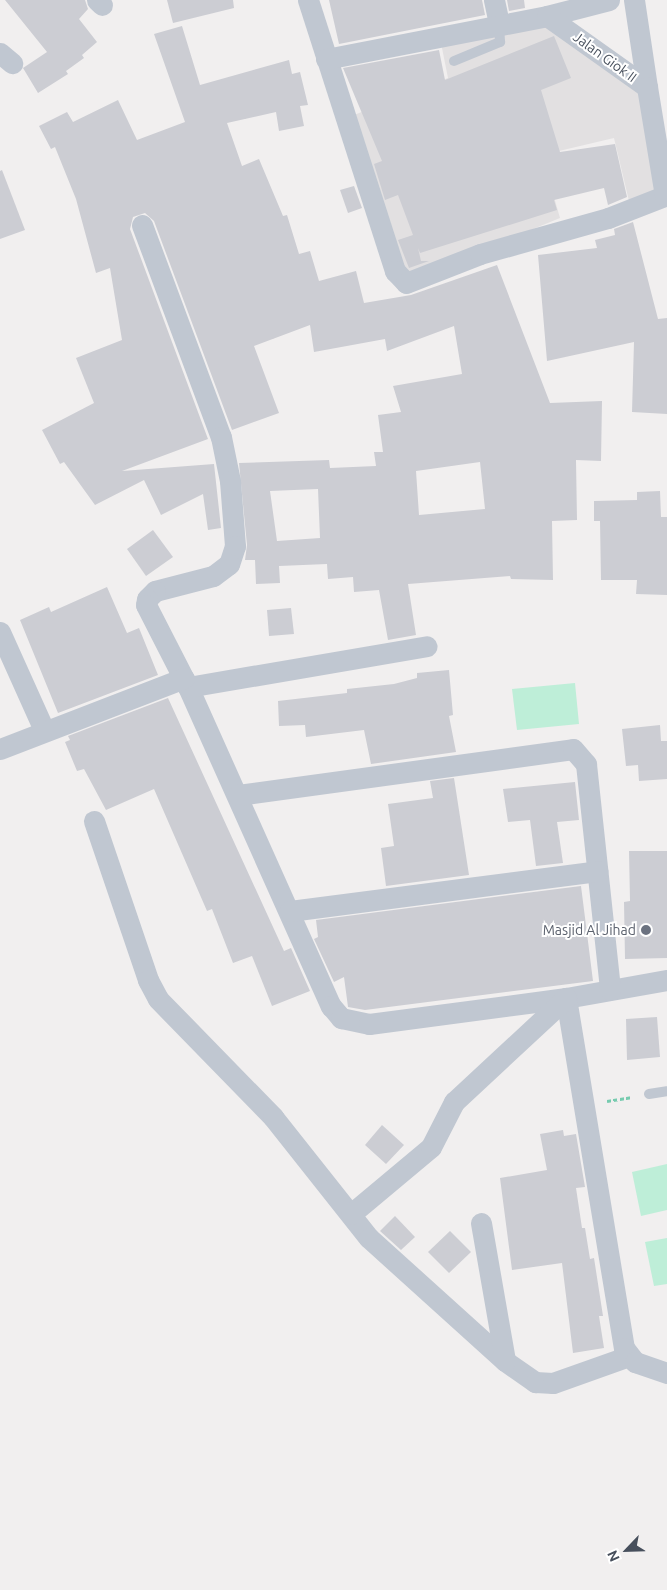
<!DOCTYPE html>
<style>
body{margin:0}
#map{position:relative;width:667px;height:1590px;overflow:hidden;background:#f1efef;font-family:Ubuntu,sans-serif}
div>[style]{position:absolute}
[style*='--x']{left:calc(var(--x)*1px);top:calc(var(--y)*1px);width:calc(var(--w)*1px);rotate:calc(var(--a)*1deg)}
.education>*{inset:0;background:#e2e0e1}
.green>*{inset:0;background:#beeed8}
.building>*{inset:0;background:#cccdd3}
.path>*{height:3px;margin-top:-1.5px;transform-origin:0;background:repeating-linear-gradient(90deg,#77cbaf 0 4px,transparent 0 6.5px)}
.service>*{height:10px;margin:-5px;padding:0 5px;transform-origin:5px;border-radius:5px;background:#c0c7d1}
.minor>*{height:21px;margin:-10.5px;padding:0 10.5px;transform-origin:10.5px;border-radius:10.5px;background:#c0c7d1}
.dots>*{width:14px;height:14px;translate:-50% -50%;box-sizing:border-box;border:2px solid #fff;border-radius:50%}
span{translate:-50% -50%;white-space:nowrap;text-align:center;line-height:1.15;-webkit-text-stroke:4px #fff;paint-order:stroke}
.street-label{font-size:14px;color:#474f5c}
.worship-label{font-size:14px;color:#5b616d}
.right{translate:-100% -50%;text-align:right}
.north{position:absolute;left:602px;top:1525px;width:50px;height:50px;-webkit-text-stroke:4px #fff;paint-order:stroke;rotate:246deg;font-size:14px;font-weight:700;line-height:20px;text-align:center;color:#474f5c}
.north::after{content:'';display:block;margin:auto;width:18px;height:22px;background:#474f5c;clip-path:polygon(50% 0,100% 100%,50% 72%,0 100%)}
</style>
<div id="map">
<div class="education">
<i style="clip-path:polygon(545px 23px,640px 92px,657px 190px,629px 201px,614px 138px,542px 155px,560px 218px,405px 281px,349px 117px,448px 78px,441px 43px)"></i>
</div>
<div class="green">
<i style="clip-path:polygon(575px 683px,579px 724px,517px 730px,512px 689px)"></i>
<i style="clip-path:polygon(667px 1164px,667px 1210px,641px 1216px,632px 1172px)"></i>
<i style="clip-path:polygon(667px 1238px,667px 1284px,654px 1286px,645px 1242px)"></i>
</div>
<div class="building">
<i style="clip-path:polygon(5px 0,85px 0,88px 9px,79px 19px,97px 42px,82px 55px,84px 58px,66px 71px,68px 74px,38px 93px,23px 68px,47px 52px)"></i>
<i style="clip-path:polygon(167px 0,233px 0,234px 8px,173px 23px)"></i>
<i style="clip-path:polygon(329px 0,482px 0,485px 15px,339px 44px)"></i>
<i style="clip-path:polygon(507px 0,524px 0,525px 8px,509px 11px)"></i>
<i style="clip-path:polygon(evenodd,182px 26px,200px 85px,289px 60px,292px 74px,300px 72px,308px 105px,300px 106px,304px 126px,279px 131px,276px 112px,227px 123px,242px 166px,259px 159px,283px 216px,287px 215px,299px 254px,310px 251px,319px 281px,356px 271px,364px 303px,411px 295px,497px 265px,550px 403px,602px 401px,601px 461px,576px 460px,577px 520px,552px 521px,553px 580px,511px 579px,510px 576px,408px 584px,416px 635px,388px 640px,379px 590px,354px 592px,353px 577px,328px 579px,327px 564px,279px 566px,280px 583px,256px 584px,255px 560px,245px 560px,247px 545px,239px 463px,329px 460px,330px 468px,376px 466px,374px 452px,383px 452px,378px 415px,401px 412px,393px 386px,462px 374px,454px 326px,387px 351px,385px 339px,314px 352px,310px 325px,254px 346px,279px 413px,232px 430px,154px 221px,145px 213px,133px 217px,130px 229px,208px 439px,122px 471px,214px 464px,221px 528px,208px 530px,203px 494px,161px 515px,144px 480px,95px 505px,64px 462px,60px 464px,42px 430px,94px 403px,76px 358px,122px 340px,110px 268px,96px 273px,76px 199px,55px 147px,51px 149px,39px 126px,67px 112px,73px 122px,118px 100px,137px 140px,185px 122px,154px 34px,182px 26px,480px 462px,485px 509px,419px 515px,416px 471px,480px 462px,182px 26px,318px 489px,320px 538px,277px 541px,270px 491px,318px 489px)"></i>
<i style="clip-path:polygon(554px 36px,571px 78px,541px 90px,560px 152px,615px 144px,627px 197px,608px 205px,604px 188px,554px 200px,557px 210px,420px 253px,418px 248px,421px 261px,429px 261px,409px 268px,398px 240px,413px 235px,398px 195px,385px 200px,374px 164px,382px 161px,343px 68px,439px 50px,445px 80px)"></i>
<i style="clip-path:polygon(2px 170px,25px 230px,0 239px,0 171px)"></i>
<i style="clip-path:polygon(354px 186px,362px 208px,348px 213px,340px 190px)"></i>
<i style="clip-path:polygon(633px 222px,658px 319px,667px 318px,667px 414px,632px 412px,634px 342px,547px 361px,538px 255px,597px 248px,595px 240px,615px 235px,614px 229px)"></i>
<i style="clip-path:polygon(660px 491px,661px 517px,667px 517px,667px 595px,636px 594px,637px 580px,601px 580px,600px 521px,594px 521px,594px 501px,637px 500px,637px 492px)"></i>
<i style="clip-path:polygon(153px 530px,173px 557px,146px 576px,127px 549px)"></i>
<i style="clip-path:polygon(107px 587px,127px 633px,139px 628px,158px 675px,58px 713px,20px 620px,49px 607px,51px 612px)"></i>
<i style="clip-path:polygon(291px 608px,294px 634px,269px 636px,267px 610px)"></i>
<i style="clip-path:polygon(449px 670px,453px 715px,449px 716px,456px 752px,371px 764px,364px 730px,306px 737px,305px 725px,279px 726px,278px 701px,347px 693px,347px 689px,394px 684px,417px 678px,417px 673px)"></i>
<i style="clip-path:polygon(168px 698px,284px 951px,291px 948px,310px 991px,272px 1006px,252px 956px,233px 963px,212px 909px,207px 911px,154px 789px,106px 810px,84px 769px,77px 771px,65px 742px,70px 740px,68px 736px)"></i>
<i style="clip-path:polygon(660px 725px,661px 741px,667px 741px,667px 779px,639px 781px,638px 765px,626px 766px,622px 729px)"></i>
<i style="clip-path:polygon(454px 778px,469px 875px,386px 886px,381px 848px,394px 846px,388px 804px,433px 798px,430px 781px)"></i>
<i style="clip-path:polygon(575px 782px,579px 820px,557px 822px,563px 863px,536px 866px,530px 820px,508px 822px,503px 789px)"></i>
<i style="clip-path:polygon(629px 851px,667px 851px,667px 958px,625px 959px,624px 902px,630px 901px)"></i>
<i style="clip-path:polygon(581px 886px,593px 981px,365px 1010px,348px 1007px,344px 977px,334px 982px,314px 939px,318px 937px,316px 920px)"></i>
<i style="clip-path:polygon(657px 1017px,660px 1057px,627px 1060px,626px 1019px)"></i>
<i style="clip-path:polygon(382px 1125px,404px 1145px,386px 1164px,365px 1145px)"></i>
<i style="clip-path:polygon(563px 1130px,564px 1136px,576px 1134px,585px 1187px,576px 1188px,582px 1228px,585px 1228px,590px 1259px,594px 1258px,603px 1316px,599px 1316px,604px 1348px,573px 1353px,562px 1263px,512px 1270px,500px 1178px,547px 1170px,540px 1134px)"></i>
<i style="clip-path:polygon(395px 1216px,415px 1237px,401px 1250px,380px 1231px)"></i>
<i style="clip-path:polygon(450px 1231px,471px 1252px,449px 1273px,428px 1252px)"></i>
</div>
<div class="path">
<i style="--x:607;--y:1101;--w:26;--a:-9"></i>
</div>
<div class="service">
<i style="--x:454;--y:61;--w:50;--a:-22.4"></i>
<i style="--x:500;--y:42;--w:18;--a:-93"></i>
<i style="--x:649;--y:1094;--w:18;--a:-9"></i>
</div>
<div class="minor">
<i style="--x:97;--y:0;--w:7;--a:45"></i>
<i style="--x:308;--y:0;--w:285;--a:72.2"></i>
<i style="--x:395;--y:271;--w:16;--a:47"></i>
<i style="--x:406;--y:283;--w:79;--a:-21.4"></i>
<i style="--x:480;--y:254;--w:133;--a:-15.7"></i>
<i style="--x:608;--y:218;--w:63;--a:-21.3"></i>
<i style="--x:494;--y:0;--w:24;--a:78"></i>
<i style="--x:634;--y:0;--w:88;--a:81.5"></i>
<i style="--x:547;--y:16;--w:64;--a:-14.5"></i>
<i style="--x:0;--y:53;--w:16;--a:40"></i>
<i style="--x:326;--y:59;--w:225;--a:-11"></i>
<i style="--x:547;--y:16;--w:123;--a:35.4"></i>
<i style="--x:647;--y:87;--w:110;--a:80.6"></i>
<i style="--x:142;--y:225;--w:226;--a:69.6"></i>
<i style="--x:221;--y:437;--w:45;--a:78.4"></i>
<i style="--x:230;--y:481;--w:65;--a:85.6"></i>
<i style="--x:235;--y:546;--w:19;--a:108"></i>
<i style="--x:229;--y:564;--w:20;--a:143"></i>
<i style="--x:213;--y:576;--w:60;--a:165.5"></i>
<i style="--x:155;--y:591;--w:11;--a:135"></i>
<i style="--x:147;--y:599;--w:6;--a:99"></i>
<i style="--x:146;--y:605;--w:92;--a:62.9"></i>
<i style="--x:188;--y:687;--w:350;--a:65.9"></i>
<i style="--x:331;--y:1006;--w:16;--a:50"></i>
<i style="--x:341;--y:1018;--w:29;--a:12"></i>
<i style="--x:369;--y:1024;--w:199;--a:-7.5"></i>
<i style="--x:566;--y:998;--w:103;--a:-10.1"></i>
<i style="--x:0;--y:632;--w:107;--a:65.8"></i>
<i style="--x:188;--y:687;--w:242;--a:-9.7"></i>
<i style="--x:0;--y:749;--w:197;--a:-21.1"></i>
<i style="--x:238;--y:795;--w:338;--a:-7.8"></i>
<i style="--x:573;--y:749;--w:20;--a:49"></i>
<i style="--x:586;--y:764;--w:227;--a:83.9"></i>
<i style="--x:94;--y:821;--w:168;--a:71.2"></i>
<i style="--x:148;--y:980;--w:21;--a:62"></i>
<i style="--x:158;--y:999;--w:165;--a:45.7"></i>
<i style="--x:273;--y:1117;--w:154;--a:51.6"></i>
<i style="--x:369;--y:1238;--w:183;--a:42.1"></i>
<i style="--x:505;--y:1361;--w:37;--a:35"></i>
<i style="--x:535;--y:1382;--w:18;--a:3"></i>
<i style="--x:553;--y:1383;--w:81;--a:-19.6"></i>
<i style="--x:290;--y:911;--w:310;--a:-7.4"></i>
<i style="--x:566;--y:998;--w:355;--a:80.6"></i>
<i style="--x:624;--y:1348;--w:18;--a:52"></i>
<i style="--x:635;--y:1362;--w:34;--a:19"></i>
<i style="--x:351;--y:1214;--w:104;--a:-39.9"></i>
<i style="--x:431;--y:1147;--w:51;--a:-62.9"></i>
<i style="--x:454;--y:1102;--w:153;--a:-42.9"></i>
<i style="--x:481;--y:1223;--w:140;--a:80.1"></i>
</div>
<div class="dots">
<i style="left:646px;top:930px;background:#6b7280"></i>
</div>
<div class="street-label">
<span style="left:605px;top:57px;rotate:36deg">Jalan Giok II</span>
</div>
<div class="worship-label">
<span class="right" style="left:636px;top:930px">Masjid Al Jihad</span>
</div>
<div class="north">N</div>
</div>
